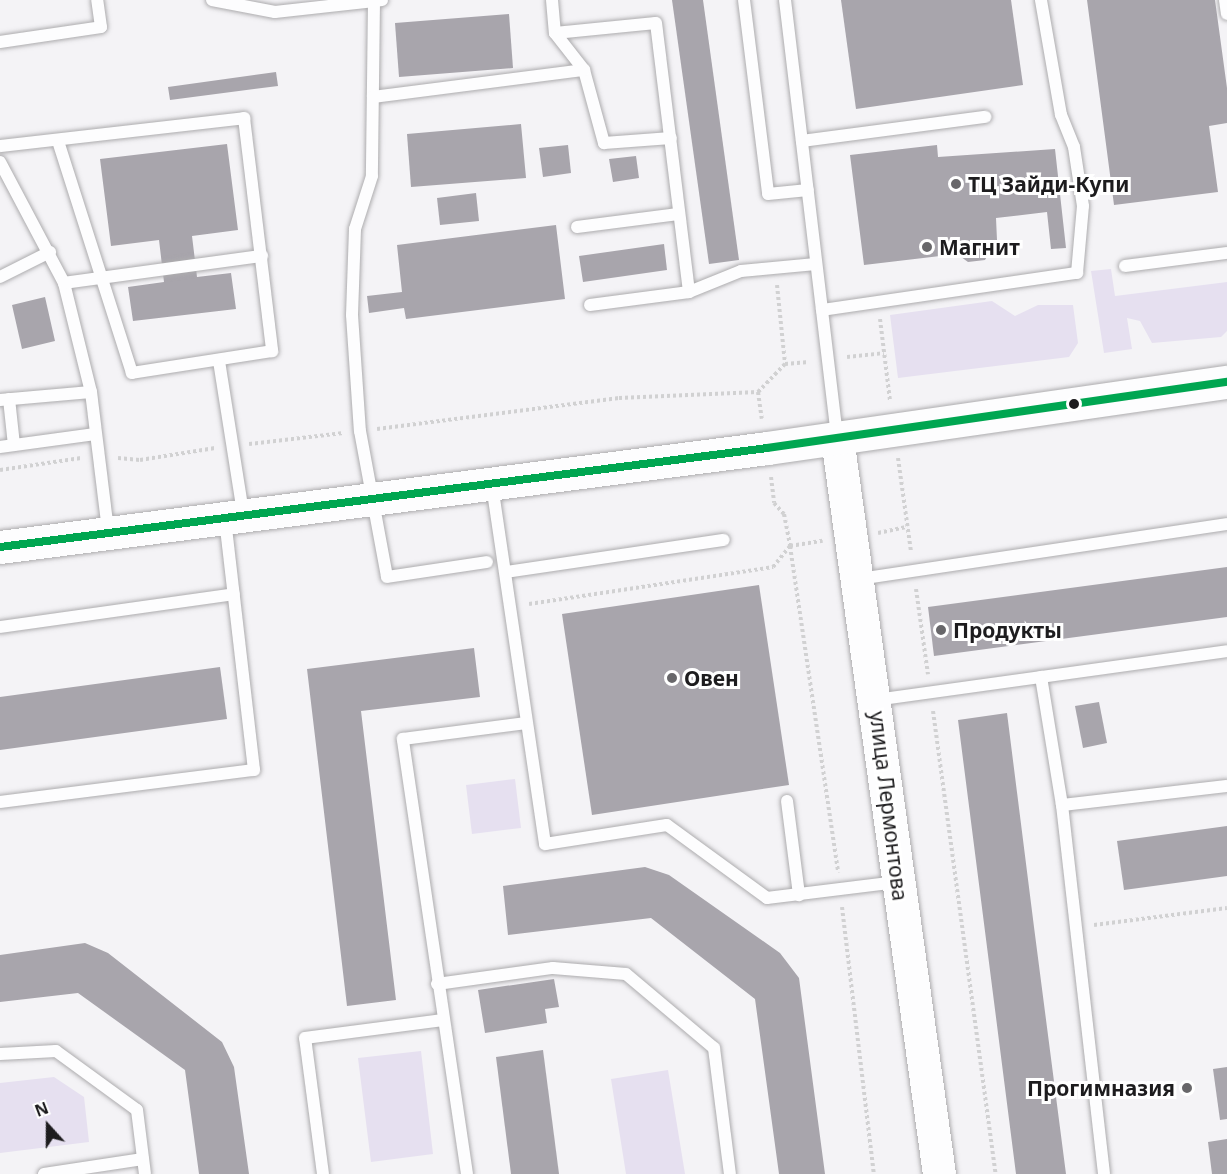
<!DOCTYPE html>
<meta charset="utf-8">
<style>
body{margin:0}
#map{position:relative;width:1227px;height:1174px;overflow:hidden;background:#f4f3f6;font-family:"Noto Sans",sans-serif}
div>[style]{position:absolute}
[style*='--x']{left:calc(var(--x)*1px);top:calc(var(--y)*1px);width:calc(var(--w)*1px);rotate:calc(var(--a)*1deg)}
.green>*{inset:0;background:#e6e0f0}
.building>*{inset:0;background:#a8a5ac}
.path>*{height:4px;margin-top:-2px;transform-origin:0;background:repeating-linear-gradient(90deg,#d1d1d2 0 3px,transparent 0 6px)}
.roads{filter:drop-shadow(0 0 2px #adacae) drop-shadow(0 0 2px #adacae)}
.lane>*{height:12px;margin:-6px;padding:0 6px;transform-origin:6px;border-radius:6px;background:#fdfdfe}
.secondary>*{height:33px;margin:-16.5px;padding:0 16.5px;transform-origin:16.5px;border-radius:16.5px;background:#fdfdfe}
.bus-1>*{height:8px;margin:-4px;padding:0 4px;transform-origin:4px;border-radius:4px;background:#00a651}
.dots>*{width:16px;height:16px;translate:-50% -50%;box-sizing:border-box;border:3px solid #fff;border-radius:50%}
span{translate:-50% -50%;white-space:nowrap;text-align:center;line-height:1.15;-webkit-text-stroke:6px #fff;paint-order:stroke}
.poi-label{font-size:21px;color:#1d1c1e;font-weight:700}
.left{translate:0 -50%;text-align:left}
.right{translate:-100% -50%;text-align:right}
.street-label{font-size:21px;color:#1d1c1e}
.north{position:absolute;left:18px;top:1096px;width:60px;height:60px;-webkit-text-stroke:4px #fff;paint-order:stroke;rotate:339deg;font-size:16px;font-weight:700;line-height:24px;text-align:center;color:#1d1c1e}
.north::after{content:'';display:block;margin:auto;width:21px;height:27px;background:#1d1c1e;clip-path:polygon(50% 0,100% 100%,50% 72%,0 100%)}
</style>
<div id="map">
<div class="green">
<i style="clip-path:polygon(1111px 269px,1115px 296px,1227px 282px,1227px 331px,1221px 337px,1152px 343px,1140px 321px,1127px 318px,1132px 349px,1104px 353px,1091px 271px)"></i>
<i style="clip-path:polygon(992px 301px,1015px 316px,1038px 305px,1073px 305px,1078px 343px,1069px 357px,898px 378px,890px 315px)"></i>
<i style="clip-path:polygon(515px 779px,521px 828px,472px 834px,466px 785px)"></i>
<i style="clip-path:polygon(421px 1051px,433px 1154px,371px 1162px,358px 1058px)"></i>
<i style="clip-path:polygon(668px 1070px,685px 1174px,626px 1174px,611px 1079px)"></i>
<i style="clip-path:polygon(54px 1077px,84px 1097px,89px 1142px,0 1153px,0 1083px)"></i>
</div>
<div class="building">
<i style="clip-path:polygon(672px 0,703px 0,739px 260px,709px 264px)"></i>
<i style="clip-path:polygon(841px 0,1011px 0,1023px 85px,856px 109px)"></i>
<i style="clip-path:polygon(1087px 0,1215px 0,1227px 88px,1227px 123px,1209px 126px,1218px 192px,1114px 205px)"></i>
<i style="clip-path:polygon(509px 14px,513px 68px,399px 77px,395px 23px)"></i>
<i style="clip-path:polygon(276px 72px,278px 86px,170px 100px,168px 87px)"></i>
<i style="clip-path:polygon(521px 124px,526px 178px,411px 187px,407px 134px)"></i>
<i style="clip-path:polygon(227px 144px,238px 230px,192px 236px,197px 277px,231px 273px,236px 309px,133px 321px,128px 287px,164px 282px,159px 240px,111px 246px,100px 159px)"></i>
<i style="clip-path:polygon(568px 145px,571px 173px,543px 177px,539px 148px)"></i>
<i style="clip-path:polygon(937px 145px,938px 157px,1055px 149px,1066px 248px,1051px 249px,1047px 212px,996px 218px,997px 240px,985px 260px,968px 262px,957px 254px,864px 265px,850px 155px)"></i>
<i style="clip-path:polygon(636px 156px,639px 178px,613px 182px,609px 159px)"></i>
<i style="clip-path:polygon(476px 193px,479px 221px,440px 225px,437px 198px)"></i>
<i style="clip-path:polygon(556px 225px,565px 299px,406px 319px,404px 308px,369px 313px,367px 296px,402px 292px,397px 245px)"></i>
<i style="clip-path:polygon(664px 244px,667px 270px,583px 282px,579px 256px)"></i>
<i style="clip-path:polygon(45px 297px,55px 341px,22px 349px,12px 305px)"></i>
<i style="clip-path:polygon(1227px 567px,1227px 617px,934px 656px,928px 607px)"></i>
<i style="clip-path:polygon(759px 585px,789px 785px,592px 815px,562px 614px)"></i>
<i style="clip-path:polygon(474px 648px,480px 697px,361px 711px,396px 1000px,347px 1006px,307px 669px)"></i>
<i style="clip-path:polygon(220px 667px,227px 719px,0 750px,0 697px)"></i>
<i style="clip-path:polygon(1099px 702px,1107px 743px,1083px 748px,1075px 706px)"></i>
<i style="clip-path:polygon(1007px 713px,1034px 927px,1066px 1174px,1016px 1174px,958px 720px)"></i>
<i style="clip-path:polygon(1227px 826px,1227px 876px,1124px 890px,1117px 841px)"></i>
<i style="clip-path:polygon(645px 867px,669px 875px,780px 953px,799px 978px,825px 1174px,779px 1174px,755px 999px,651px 918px,508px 935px,503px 886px)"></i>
<i style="clip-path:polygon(85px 943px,108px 953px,222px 1042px,234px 1067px,249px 1174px,199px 1174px,185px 1070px,78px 993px,0 1002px,0 955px)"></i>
<i style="clip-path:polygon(554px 979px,559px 1007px,545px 1009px,547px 1023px,485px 1033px,478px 990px)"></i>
<i style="clip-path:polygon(543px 1050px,559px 1174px,511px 1174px,496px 1057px)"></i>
<i style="clip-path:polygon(1227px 1067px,1227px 1119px,1220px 1120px,1213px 1069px)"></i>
<i style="clip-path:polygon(1227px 1139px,1227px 1174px,1212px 1174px,1208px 1142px)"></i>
</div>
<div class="path">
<i style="--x:777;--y:285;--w:79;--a:84.2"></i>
<i style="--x:880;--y:319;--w:82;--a:83"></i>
<i style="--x:847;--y:357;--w:37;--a:-6"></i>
<i style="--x:758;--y:392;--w:27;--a:82"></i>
<i style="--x:377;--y:429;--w:244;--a:-7.3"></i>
<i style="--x:619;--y:398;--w:139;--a:-2.5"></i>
<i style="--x:758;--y:392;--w:39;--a:-46"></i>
<i style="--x:785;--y:364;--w:24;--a:-5"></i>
<i style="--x:249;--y:444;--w:95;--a:-6.7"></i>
<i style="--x:118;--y:458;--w:22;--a:5"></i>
<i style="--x:140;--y:460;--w:76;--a:-9.1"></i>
<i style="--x:898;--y:458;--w:95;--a:82.1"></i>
<i style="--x:0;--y:470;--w:82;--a:-8.4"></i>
<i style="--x:771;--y:477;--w:26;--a:83"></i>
<i style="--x:774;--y:503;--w:15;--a:48"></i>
<i style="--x:784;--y:514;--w:33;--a:79"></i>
<i style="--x:790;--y:546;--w:330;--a:81.6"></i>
<i style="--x:878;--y:533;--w:30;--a:-12"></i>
<i style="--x:916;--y:589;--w:86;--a:82"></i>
<i style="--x:529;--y:604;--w:247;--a:-8.6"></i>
<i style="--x:773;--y:567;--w:27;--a:-51"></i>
<i style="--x:790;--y:546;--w:33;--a:-9"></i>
<i style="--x:933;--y:711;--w:467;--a:82.3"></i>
<i style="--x:842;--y:907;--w:269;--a:83.2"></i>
<i style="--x:1094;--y:925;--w:134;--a:-7.3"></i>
</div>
<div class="roads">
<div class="lane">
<i style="--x:212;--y:0;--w:64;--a:10.8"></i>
<i style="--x:275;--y:12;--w:100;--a:-6.3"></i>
<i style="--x:382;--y:0;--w:8;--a:173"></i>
<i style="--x:374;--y:1;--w:175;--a:90.7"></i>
<i style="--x:372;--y:176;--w:56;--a:107.8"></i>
<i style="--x:355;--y:229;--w:86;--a:92"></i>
<i style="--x:352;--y:315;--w:116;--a:86.1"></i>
<i style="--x:360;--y:431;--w:148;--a:79.5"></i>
<i style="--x:387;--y:577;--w:101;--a:-8.5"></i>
<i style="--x:552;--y:0;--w:33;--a:85"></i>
<i style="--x:555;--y:33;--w:47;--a:51.9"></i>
<i style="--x:584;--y:70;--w:76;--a:74.7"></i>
<i style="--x:604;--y:143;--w:67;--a:-4.3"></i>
<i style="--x:744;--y:0;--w:195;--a:82.9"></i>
<i style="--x:768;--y:194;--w:40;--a:-5.7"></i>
<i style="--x:785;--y:0;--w:440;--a:83.2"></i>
<i style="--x:1225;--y:0;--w:14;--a:82"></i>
<i style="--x:555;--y:33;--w:101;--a:-5.7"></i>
<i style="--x:656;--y:23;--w:271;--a:83"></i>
<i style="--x:0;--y:42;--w:102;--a:-8.4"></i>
<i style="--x:101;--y:27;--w:27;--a:-98"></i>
<i style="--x:373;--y:97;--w:213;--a:-7.3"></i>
<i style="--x:802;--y:141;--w:185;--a:-7.5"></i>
<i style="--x:0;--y:146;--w:246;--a:-6.5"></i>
<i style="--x:244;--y:118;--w:235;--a:83.1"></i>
<i style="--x:272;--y:351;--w:142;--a:171.1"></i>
<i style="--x:132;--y:373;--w:244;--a:-107.7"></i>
<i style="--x:0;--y:162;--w:137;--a:62.1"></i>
<i style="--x:64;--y:283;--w:112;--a:76.1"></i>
<i style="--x:91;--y:392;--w:140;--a:83"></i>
<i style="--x:577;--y:227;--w:102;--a:-7.3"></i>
<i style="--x:1125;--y:266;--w:103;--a:-7.3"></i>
<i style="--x:0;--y:277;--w:56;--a:-26.6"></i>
<i style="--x:64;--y:283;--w:200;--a:-7.8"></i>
<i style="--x:590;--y:305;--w:100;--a:-7.5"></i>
<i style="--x:689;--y:292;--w:56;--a:-22"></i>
<i style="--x:741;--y:271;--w:75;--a:-5.3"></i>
<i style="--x:822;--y:310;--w:258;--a:-8.3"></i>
<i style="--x:1077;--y:273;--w:67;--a:-84.9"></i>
<i style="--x:1083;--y:206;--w:60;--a:-98.7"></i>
<i style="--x:1074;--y:147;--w:35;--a:-112"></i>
<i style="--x:1061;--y:115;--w:117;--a:-99.9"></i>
<i style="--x:219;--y:361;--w:154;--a:81"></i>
<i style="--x:9;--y:399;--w:46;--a:83.8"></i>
<i style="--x:0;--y:400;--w:91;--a:-5"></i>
<i style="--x:0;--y:447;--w:96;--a:-7.8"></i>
<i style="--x:492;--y:485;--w:363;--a:81.6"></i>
<i style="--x:545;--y:844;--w:123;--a:-8.9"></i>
<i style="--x:667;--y:825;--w:124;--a:36.1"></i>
<i style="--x:767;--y:898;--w:131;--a:-7"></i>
<i style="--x:506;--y:572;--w:220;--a:-8.4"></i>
<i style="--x:859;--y:579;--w:372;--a:-8.5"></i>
<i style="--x:0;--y:627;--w:236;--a:-8"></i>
<i style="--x:1041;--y:677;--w:130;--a:80.7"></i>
<i style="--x:1062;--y:805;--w:371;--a:83.5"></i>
<i style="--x:875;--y:700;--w:355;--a:-7.9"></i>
<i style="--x:787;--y:801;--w:95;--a:82.7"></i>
<i style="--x:0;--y:802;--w:256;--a:-7.2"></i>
<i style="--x:254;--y:770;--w:253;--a:-96.6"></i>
<i style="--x:1062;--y:805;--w:166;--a:-6.6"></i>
<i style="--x:437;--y:984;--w:117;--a:-7.9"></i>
<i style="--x:553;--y:968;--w:73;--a:4.7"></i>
<i style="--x:626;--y:974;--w:115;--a:40.1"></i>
<i style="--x:714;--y:1048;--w:127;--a:82.8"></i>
<i style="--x:0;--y:1054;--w:56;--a:-3.1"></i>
<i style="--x:56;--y:1051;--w:100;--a:36.1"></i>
<i style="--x:137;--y:1110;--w:64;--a:82.9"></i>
<i style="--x:44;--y:1174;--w:100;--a:-8.6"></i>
<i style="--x:323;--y:1174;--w:137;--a:-97.5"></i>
<i style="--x:305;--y:1038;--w:139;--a:-7.4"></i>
<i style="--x:467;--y:1174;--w:440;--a:-98.4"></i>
<i style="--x:403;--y:739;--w:124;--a:-7.4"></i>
</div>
<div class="secondary">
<i style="--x:837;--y:438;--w:743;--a:82.11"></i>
<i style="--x:0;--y:547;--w:773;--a:-7.35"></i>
<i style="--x:767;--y:448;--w:465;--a:-8.2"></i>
</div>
</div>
<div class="bus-1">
<i style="--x:0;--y:547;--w:773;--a:-7.35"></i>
<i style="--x:767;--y:448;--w:465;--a:-8.2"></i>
</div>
<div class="dots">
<i style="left:956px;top:184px;background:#68676a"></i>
<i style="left:927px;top:247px;background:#68676a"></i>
<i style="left:1074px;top:404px;background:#1d1c1e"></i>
<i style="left:941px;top:630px;background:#68676a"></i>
<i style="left:672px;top:678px;background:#68676a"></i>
<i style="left:1187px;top:1088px;background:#68676a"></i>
</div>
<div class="poi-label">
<span class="left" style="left:968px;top:184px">ТЦ Зайди-Купи</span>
<span class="left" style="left:939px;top:247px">Магнит</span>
<span class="left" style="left:953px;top:630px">Продукты</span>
<span class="left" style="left:684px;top:678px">Овен</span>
<span class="right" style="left:1175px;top:1088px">Прогимназия</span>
</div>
<div class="street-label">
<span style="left:889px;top:806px;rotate:83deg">улица Лермонтова</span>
</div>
<div class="north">N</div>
</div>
